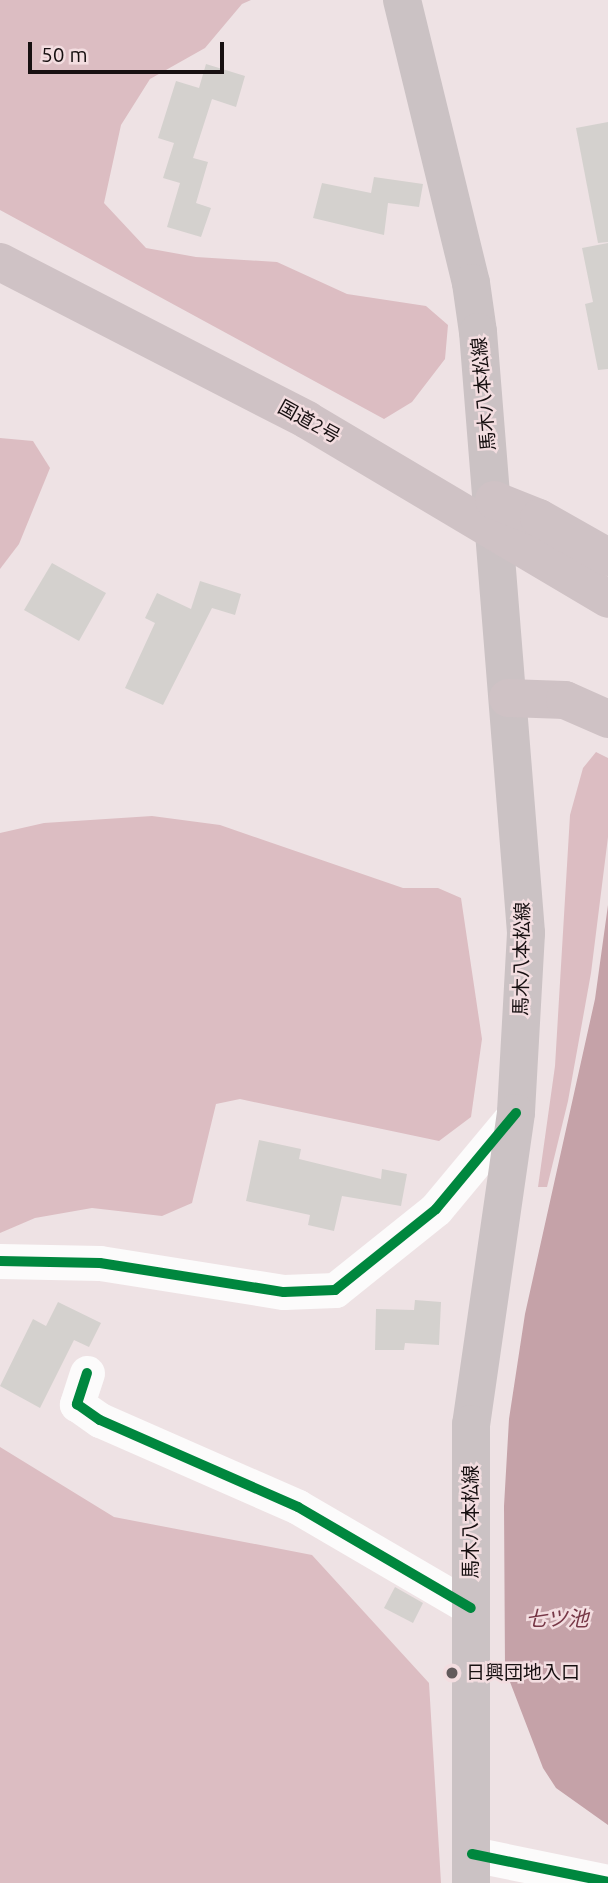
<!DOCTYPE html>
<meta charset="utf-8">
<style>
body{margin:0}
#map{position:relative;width:608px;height:1883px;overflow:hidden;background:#eee2e4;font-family:Ubuntu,"Noto Sans JP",sans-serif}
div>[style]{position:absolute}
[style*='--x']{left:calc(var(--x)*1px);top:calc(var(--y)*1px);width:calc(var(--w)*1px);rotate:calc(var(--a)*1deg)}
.forest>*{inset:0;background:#dcbdc2}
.water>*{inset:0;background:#c5a2a8}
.building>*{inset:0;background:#d4d1ce}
.minor>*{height:35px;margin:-17.5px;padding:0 17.5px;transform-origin:17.5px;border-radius:17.5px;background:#fcfbfb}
.major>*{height:38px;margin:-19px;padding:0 19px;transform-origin:19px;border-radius:19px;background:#cbc2c4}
.highway>*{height:38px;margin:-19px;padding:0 19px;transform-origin:19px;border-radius:19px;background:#cfc2c5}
.cycleway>*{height:10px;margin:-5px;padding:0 5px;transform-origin:5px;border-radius:5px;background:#00873e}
.dots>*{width:19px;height:19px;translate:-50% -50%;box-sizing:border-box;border:4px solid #f3dde0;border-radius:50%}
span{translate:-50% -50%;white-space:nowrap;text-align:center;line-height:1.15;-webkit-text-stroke:5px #f3dde0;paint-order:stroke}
.street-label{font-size:19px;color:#171011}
.poi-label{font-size:19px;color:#171011}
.left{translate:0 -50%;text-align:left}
.water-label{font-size:21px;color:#773847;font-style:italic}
.scale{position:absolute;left:28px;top:42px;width:196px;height:32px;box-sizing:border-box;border:4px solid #171011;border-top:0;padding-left:9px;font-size:21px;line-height:24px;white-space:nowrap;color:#171011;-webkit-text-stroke:5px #f3dde0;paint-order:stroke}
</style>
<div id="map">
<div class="forest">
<i style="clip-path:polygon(0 0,251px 0,242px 4px,205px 48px,150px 79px,121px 125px,104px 203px,146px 248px,196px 257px,277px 262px,347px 294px,426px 306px,448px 325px,445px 359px,412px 402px,384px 419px,0 210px)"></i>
<i style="clip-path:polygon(0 438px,33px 441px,50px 468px,19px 544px,0 569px)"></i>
<i style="clip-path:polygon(596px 752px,608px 758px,608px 837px,591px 973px,568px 1101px,547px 1187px,538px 1187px,555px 1066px,570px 815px,583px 768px)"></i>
<i style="clip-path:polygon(152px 816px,220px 825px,403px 888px,438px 888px,461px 898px,482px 1039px,471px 1117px,439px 1141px,240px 1099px,216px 1104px,192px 1203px,162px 1216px,92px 1208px,35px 1218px,0 1233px,0 833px,44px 823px)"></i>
<i style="clip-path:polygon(0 1447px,114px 1517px,312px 1555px,429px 1683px,441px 1883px,0 1883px)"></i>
</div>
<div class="water">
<i style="clip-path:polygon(608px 905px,608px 1825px,556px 1788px,543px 1768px,505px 1669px,504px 1506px,509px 1419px,525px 1314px,595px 999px)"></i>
</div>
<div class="building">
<i style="clip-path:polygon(206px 64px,245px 76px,236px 107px,212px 99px,193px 158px,208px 162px,196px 203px,211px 208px,201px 237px,167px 227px,180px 183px,163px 178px,174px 143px,158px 138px,176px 81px,199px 88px)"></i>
<i style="clip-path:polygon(608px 122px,608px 242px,598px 243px,576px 128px)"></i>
<i style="clip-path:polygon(374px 177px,423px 184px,419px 207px,388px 203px,384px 235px,313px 218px,322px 183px,371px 193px)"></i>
<i style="clip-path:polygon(608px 243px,608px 369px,598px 370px,585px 304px,593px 302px,582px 248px)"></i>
<i style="clip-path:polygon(52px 563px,106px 593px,79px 641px,24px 610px)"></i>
<i style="clip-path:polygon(200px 581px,241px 594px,235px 615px,212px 608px,163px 705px,125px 688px,155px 623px,145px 618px,157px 593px,191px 609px)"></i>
<i style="clip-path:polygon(259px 1140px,301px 1149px,299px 1159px,381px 1179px,382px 1169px,407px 1174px,401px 1206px,342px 1196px,334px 1231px,308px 1225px,310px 1215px,246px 1201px)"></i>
<i style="clip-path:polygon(415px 1300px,441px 1302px,439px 1345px,405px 1343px,404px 1350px,375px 1350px,376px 1309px,414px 1310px)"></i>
<i style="clip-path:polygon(58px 1302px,101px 1323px,89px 1347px,74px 1340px,40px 1408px,0 1386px,33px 1319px,46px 1326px)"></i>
<i style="clip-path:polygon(395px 1587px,423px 1603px,413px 1623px,384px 1608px)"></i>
</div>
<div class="minor">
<i style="--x:0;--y:1261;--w:100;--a:1.1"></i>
<i style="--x:100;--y:1263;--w:186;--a:9"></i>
<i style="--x:284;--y:1292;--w:51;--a:-2.2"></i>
<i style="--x:335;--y:1290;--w:129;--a:-38.7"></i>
<i style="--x:436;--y:1209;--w:125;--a:-50.2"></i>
<i style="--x:87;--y:1373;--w:33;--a:108"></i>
<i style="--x:77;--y:1404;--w:28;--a:35"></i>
<i style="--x:100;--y:1420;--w:216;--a:23.7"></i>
<i style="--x:298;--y:1507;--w:200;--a:30.3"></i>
<i style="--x:472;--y:1854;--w:139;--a:11.6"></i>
</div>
<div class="major">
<i style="--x:402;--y:0;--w:291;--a:76.3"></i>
<i style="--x:471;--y:283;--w:49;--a:81.9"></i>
<i style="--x:478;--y:332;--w:603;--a:85.43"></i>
<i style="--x:526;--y:933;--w:180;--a:93.2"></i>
<i style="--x:516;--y:1113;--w:314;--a:98.2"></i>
<i style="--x:471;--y:1424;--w:459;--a:90"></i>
</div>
<div class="highway">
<i style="--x:0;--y:262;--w:345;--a:27.2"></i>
<i style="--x:307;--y:420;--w:350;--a:30.7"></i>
<i style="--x:494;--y:500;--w:48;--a:21.8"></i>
<i style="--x:539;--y:518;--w:79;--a:29.5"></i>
<i style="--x:508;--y:698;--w:57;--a:2"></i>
<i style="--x:565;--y:700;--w:47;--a:23.8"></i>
</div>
<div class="cycleway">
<i style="--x:0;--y:1261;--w:100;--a:1.1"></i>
<i style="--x:100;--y:1263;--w:186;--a:9"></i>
<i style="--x:284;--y:1292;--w:51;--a:-2.2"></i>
<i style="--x:335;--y:1290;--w:129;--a:-38.7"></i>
<i style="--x:436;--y:1209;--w:125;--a:-50.2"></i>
<i style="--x:87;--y:1373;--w:33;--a:108"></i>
<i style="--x:77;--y:1404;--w:28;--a:35"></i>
<i style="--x:100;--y:1420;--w:216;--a:23.7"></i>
<i style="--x:298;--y:1507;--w:200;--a:30.3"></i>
<i style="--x:472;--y:1854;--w:139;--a:11.6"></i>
</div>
<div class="dots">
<i style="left:452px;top:1673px;background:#625a5b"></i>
</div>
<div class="street-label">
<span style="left:484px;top:394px;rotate:-95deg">馬木八本松線</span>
<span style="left:309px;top:422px;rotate:29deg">国道2号</span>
<span style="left:522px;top:959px;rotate:-89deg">馬木八本松線</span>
<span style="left:471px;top:1522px;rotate:-90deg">馬木八本松線</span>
</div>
<div class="poi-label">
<span class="left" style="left:466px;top:1673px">日興団地入口</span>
</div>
<div class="water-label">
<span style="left:557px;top:1618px">七ツ池</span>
</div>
<div class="scale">50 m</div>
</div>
